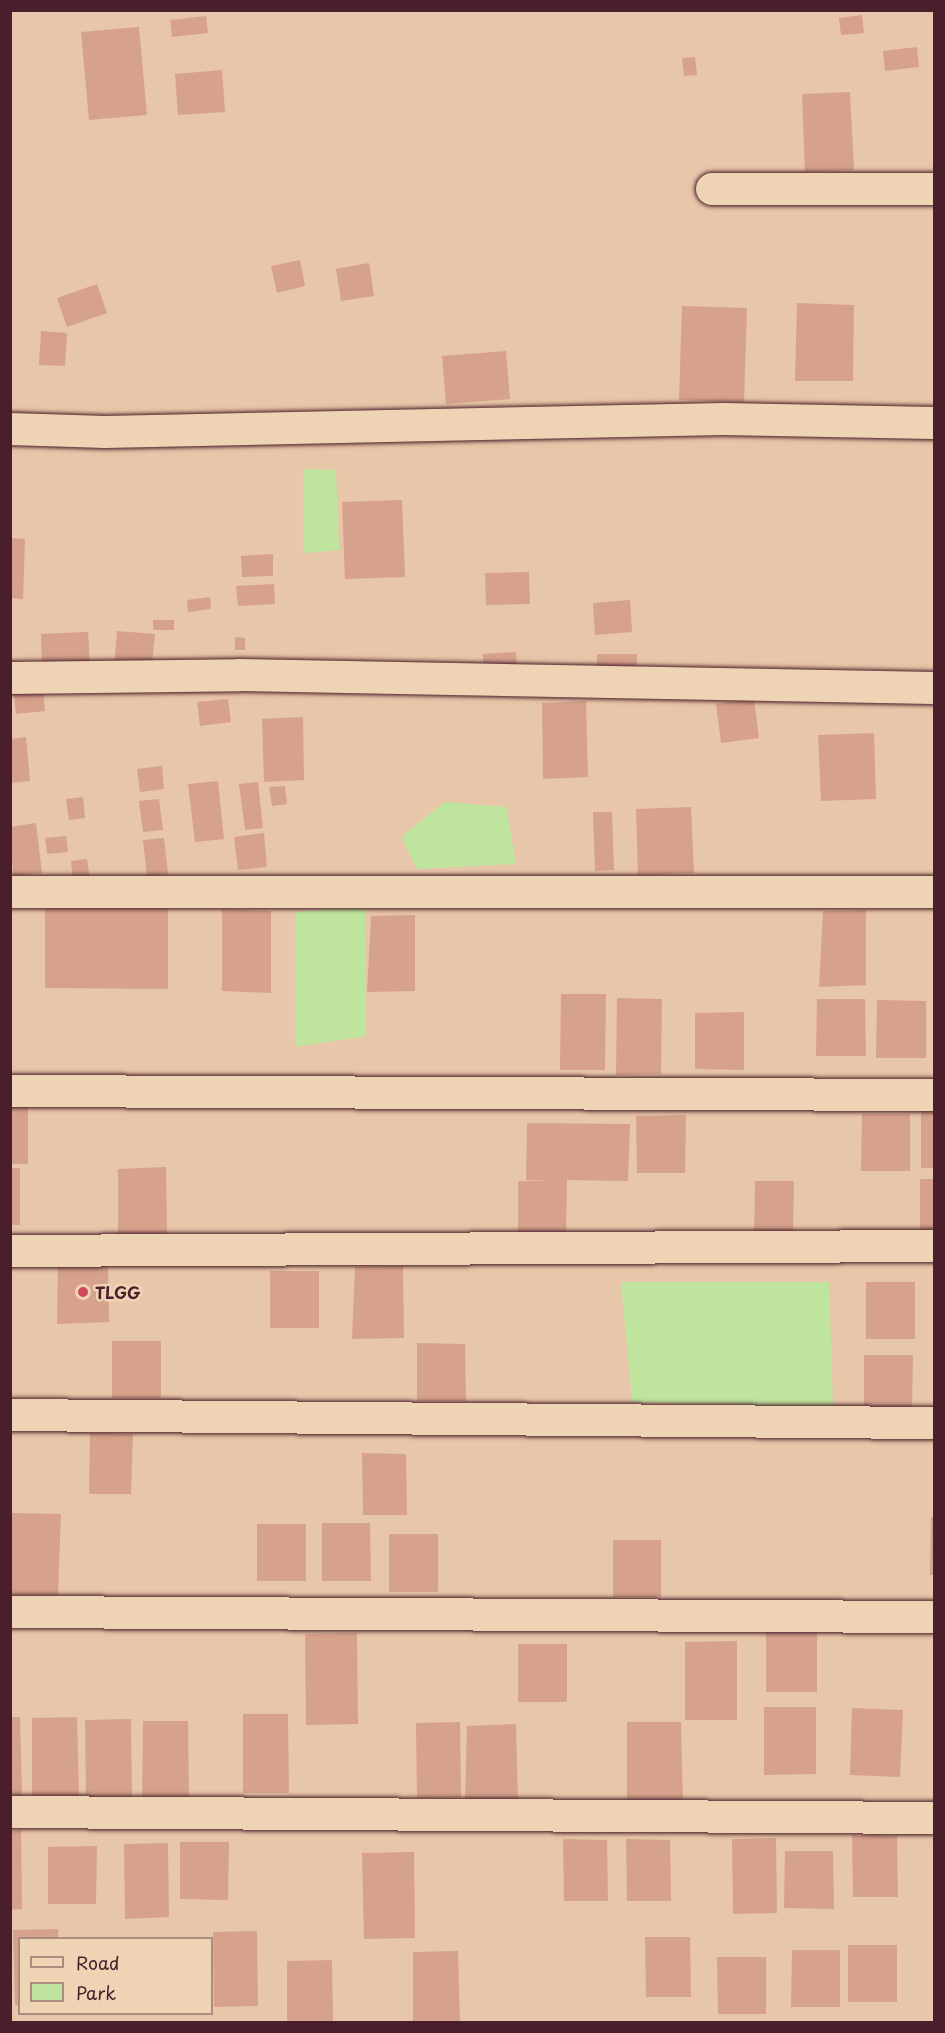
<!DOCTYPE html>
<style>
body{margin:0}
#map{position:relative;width:945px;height:2033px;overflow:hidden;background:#e8c6a9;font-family:"Playpen Sans",sans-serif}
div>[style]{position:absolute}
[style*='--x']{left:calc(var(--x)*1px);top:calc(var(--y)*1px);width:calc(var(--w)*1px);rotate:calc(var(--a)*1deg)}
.green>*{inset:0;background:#bfe49e}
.building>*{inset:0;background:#d6a28c}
.roads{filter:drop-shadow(0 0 2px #4a1f2b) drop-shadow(0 0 2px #4a1f2b)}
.street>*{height:32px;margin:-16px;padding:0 16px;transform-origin:16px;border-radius:16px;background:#eed4b5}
.dots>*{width:16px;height:16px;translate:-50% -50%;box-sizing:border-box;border:3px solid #eed4b5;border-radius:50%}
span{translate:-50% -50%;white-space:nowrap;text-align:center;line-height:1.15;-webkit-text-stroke:5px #eed4b5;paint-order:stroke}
.poi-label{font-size:16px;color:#4a1f2b;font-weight:700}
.left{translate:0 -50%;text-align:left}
.frame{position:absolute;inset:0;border:12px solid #4a1f2b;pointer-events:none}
.legend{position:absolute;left:18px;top:1937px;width:195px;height:78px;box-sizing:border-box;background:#eed4b5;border:2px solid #ac8c7e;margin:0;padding:8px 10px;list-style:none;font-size:18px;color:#4a1f2b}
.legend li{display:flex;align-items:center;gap:12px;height:30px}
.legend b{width:30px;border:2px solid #ac8c7e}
</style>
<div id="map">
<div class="green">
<i style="clip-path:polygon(303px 469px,336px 470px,339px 550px,303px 553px)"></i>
<i style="clip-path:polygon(445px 802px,506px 807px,516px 864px,417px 869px,401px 837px)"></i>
<i style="clip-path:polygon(365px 906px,366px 1036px,295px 1047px,295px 912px)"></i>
<i style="clip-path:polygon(621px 1282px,829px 1282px,833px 1408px,632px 1402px)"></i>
</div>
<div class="building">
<i style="clip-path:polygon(862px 15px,864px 33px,841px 35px,839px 18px)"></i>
<i style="clip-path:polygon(206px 16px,208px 33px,172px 37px,170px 20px)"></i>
<i style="clip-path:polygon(139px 27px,147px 115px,89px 120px,81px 32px)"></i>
<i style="clip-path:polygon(917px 47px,919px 67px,885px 71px,883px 51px)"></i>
<i style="clip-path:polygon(695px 57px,697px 75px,684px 76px,682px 58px)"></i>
<i style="clip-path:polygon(222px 70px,225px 112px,178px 115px,175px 74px)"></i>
<i style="clip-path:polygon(850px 92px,854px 170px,805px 172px,802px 94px)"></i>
<i style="clip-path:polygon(300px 260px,305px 286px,277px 293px,271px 266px)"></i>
<i style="clip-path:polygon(369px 263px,374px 296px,341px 301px,336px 269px)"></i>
<i style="clip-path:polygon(97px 284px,107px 313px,67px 327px,57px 298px)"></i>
<i style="clip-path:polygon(797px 303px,854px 305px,853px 381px,795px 381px)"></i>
<i style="clip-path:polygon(682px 306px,747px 308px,744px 402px,679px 400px)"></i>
<i style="clip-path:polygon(41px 331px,67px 333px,65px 366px,39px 365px)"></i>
<i style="clip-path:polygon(506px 351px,510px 399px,446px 404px,442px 356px)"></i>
<i style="clip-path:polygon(402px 500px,405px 577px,345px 579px,342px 502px)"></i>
<i style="clip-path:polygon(10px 538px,25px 539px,23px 599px,10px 598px)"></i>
<i style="clip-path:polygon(273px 554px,273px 576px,242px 577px,241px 556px)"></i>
<i style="clip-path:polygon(529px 572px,530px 604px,486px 605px,485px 573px)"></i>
<i style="clip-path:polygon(274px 584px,275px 604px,238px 606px,236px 586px)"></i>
<i style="clip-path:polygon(210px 597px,211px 609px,188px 612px,187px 600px)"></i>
<i style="clip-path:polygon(630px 600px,632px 632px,595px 635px,593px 603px)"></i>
<i style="clip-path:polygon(153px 620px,174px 620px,174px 630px,153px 630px)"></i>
<i style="clip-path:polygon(117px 631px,155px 634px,151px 672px,114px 668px)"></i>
<i style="clip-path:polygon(88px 632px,90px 662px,42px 665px,41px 634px)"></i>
<i style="clip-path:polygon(235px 637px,245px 638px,245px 650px,235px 650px)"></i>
<i style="clip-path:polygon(516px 652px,518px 680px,485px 682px,483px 654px)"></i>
<i style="clip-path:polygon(597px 654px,637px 654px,637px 683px,597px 683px)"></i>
<i style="clip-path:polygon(43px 691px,45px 711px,16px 714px,14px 694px)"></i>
<i style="clip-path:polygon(228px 699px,231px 722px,200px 726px,197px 702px)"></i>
<i style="clip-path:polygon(754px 699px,759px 738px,721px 743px,716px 704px)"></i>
<i style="clip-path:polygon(586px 701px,588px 777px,543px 779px,542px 703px)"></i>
<i style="clip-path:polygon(303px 717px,304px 780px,264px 782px,262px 719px)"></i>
<i style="clip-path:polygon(874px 733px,876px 799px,821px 801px,818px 735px)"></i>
<i style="clip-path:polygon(26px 737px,30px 781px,10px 783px,10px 739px)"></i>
<i style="clip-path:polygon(162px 766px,164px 789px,140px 792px,137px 769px)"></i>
<i style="clip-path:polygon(218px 781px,224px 839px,195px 842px,188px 784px)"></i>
<i style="clip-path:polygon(258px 782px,263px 828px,245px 830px,239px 784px)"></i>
<i style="clip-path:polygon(285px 786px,287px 804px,272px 806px,269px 787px)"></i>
<i style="clip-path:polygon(83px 797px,85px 818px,69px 820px,66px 799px)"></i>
<i style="clip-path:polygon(159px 799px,163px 830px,143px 832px,139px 801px)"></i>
<i style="clip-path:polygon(691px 807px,694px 873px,638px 875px,636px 809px)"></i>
<i style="clip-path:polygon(593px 812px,612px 812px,614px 870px,595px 871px)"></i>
<i style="clip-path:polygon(36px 823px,42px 873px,13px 876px,10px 827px)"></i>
<i style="clip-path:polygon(264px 833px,267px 867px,238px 870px,234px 837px)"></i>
<i style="clip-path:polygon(66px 836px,68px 852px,47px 854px,45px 838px)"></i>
<i style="clip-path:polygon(164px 838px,168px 874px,147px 877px,143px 840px)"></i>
<i style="clip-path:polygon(87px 859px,90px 881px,73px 882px,71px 861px)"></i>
<i style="clip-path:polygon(45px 908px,168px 908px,168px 989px,45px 988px)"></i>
<i style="clip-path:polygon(222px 909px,271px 911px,271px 993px,222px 991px)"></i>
<i style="clip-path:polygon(866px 910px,866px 985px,819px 987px,823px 911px)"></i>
<i style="clip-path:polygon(415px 915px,415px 991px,367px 992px,371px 916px)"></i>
<i style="clip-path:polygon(561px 994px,606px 994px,605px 1070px,560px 1070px)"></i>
<i style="clip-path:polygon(617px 998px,662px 999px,661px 1074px,616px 1075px)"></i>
<i style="clip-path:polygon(817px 999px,865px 999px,866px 1056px,816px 1056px)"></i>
<i style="clip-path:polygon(877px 1000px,926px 1001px,926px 1058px,876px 1058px)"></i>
<i style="clip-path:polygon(744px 1012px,744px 1070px,695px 1069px,695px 1013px)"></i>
<i style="clip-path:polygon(10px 1107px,28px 1107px,28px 1164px,10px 1164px)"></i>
<i style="clip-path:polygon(934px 1110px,934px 1168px,921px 1168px,921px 1111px)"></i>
<i style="clip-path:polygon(862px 1114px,910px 1114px,910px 1171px,861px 1171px)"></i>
<i style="clip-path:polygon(686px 1115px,685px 1173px,637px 1173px,636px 1116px)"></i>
<i style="clip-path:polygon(527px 1123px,630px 1124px,628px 1181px,567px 1180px,566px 1238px,518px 1238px,518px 1181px,552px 1181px,526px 1180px)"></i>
<i style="clip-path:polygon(166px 1167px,167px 1234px,118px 1235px,118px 1169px)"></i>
<i style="clip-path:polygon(10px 1168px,20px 1168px,20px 1225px,10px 1225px)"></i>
<i style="clip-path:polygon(920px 1179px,934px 1179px,934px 1236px,920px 1236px)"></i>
<i style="clip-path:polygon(755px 1181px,794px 1181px,793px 1239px,754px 1239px)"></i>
<i style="clip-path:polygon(108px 1260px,109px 1322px,57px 1324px,58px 1262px)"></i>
<i style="clip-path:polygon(403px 1266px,404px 1338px,352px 1339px,355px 1267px)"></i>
<i style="clip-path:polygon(270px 1271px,319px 1271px,319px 1328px,270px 1328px)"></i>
<i style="clip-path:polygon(866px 1282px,915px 1282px,915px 1339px,866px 1339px)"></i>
<i style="clip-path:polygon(112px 1341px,161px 1341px,161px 1398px,112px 1398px)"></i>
<i style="clip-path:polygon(417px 1343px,465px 1344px,466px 1401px,417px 1401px)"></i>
<i style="clip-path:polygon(864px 1355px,913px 1355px,912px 1412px,864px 1412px)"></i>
<i style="clip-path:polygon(90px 1433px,133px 1434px,131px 1494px,89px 1494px)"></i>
<i style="clip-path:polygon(362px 1453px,406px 1454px,407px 1515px,363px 1515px)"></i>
<i style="clip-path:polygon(12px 1513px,61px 1514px,58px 1595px,10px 1595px)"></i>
<i style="clip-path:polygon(931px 1517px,934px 1517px,934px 1575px,930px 1575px)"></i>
<i style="clip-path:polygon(322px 1523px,370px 1523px,371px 1581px,322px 1581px)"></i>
<i style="clip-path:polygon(257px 1524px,306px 1524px,306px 1581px,257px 1581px)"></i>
<i style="clip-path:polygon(389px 1534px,438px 1534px,438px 1592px,389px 1592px)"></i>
<i style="clip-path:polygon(613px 1540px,661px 1540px,661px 1597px,613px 1597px)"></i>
<i style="clip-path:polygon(766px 1624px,817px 1624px,817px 1692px,766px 1692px)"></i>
<i style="clip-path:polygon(357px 1633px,358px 1724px,306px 1725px,305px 1634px)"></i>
<i style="clip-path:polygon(737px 1641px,737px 1720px,685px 1720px,685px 1642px)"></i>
<i style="clip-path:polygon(518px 1644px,567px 1644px,567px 1702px,518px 1702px)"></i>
<i style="clip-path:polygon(764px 1707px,816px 1707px,816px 1774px,764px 1775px)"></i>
<i style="clip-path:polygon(852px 1708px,903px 1710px,900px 1777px,850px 1775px)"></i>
<i style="clip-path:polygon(243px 1714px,288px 1714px,289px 1793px,243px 1793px)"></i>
<i style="clip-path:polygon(10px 1717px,20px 1717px,22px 1796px,10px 1796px)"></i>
<i style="clip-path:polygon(77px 1717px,79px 1796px,32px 1796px,32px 1718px)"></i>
<i style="clip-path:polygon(131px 1719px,132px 1798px,86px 1798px,85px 1720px)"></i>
<i style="clip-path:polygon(143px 1721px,188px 1721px,189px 1800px,142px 1800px)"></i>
<i style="clip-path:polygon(460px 1722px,461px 1797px,417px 1798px,416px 1723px)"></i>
<i style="clip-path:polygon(627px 1722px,681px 1722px,683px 1807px,627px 1808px)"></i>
<i style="clip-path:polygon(516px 1724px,518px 1805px,465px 1804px,467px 1726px)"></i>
<i style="clip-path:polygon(21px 1830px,22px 1909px,10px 1910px,10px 1831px)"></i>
<i style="clip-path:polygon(852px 1835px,897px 1836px,898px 1897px,853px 1897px)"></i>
<i style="clip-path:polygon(776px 1838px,777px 1913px,733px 1914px,732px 1839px)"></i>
<i style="clip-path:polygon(563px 1839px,607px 1840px,608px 1901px,564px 1901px)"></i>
<i style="clip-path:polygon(626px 1839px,670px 1840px,671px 1901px,627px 1901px)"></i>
<i style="clip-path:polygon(180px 1842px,229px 1842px,228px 1900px,180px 1899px)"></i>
<i style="clip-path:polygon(168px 1843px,169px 1917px,125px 1919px,124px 1844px)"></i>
<i style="clip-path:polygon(97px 1846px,96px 1904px,48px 1904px,48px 1847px)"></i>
<i style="clip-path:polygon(785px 1851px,833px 1851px,834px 1909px,784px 1908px)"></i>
<i style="clip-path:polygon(414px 1852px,415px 1938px,364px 1939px,362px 1853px)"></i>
<i style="clip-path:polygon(58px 1929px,58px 1938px,20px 1938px,20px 2005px,15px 2005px,13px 1930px)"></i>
<i style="clip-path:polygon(257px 1931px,258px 2006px,214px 2007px,213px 1932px)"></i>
<i style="clip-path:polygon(645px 1937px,690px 1937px,691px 1997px,646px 1997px)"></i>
<i style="clip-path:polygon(848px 1945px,897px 1945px,897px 2002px,848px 2002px)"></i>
<i style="clip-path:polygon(792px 1950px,840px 1950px,840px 2007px,791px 2007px)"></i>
<i style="clip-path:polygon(458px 1951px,460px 2022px,413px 2022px,413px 1952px)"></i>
<i style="clip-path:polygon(717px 1957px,766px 1957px,766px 2014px,718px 2014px)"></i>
<i style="clip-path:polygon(332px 1960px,333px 2022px,287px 2022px,287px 1961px)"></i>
</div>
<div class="roads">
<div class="street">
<i style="--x:712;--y:189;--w:222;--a:0"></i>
<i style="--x:10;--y:429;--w:95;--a:1.8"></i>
<i style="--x:105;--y:432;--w:618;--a:-1.21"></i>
<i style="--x:723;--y:419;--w:211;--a:1.1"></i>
<i style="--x:10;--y:678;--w:230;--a:-0.7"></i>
<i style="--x:240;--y:675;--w:694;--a:1.07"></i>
<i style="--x:10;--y:892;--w:924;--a:0"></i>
<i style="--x:10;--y:1091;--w:924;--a:0.25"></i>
<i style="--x:10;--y:1251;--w:924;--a:-0.31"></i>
<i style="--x:10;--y:1415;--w:924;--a:0.5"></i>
<i style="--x:10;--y:1612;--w:924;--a:0.31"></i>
<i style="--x:10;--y:1812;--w:924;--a:0.37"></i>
</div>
</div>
<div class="dots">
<i style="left:83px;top:1292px;background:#d1495b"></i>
</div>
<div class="poi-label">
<span class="left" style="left:95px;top:1292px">TLGG</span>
</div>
<div class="frame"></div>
<ul class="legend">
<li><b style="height:8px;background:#eed4b5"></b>Road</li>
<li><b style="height:16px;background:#bfe49e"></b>Park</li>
</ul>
</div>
